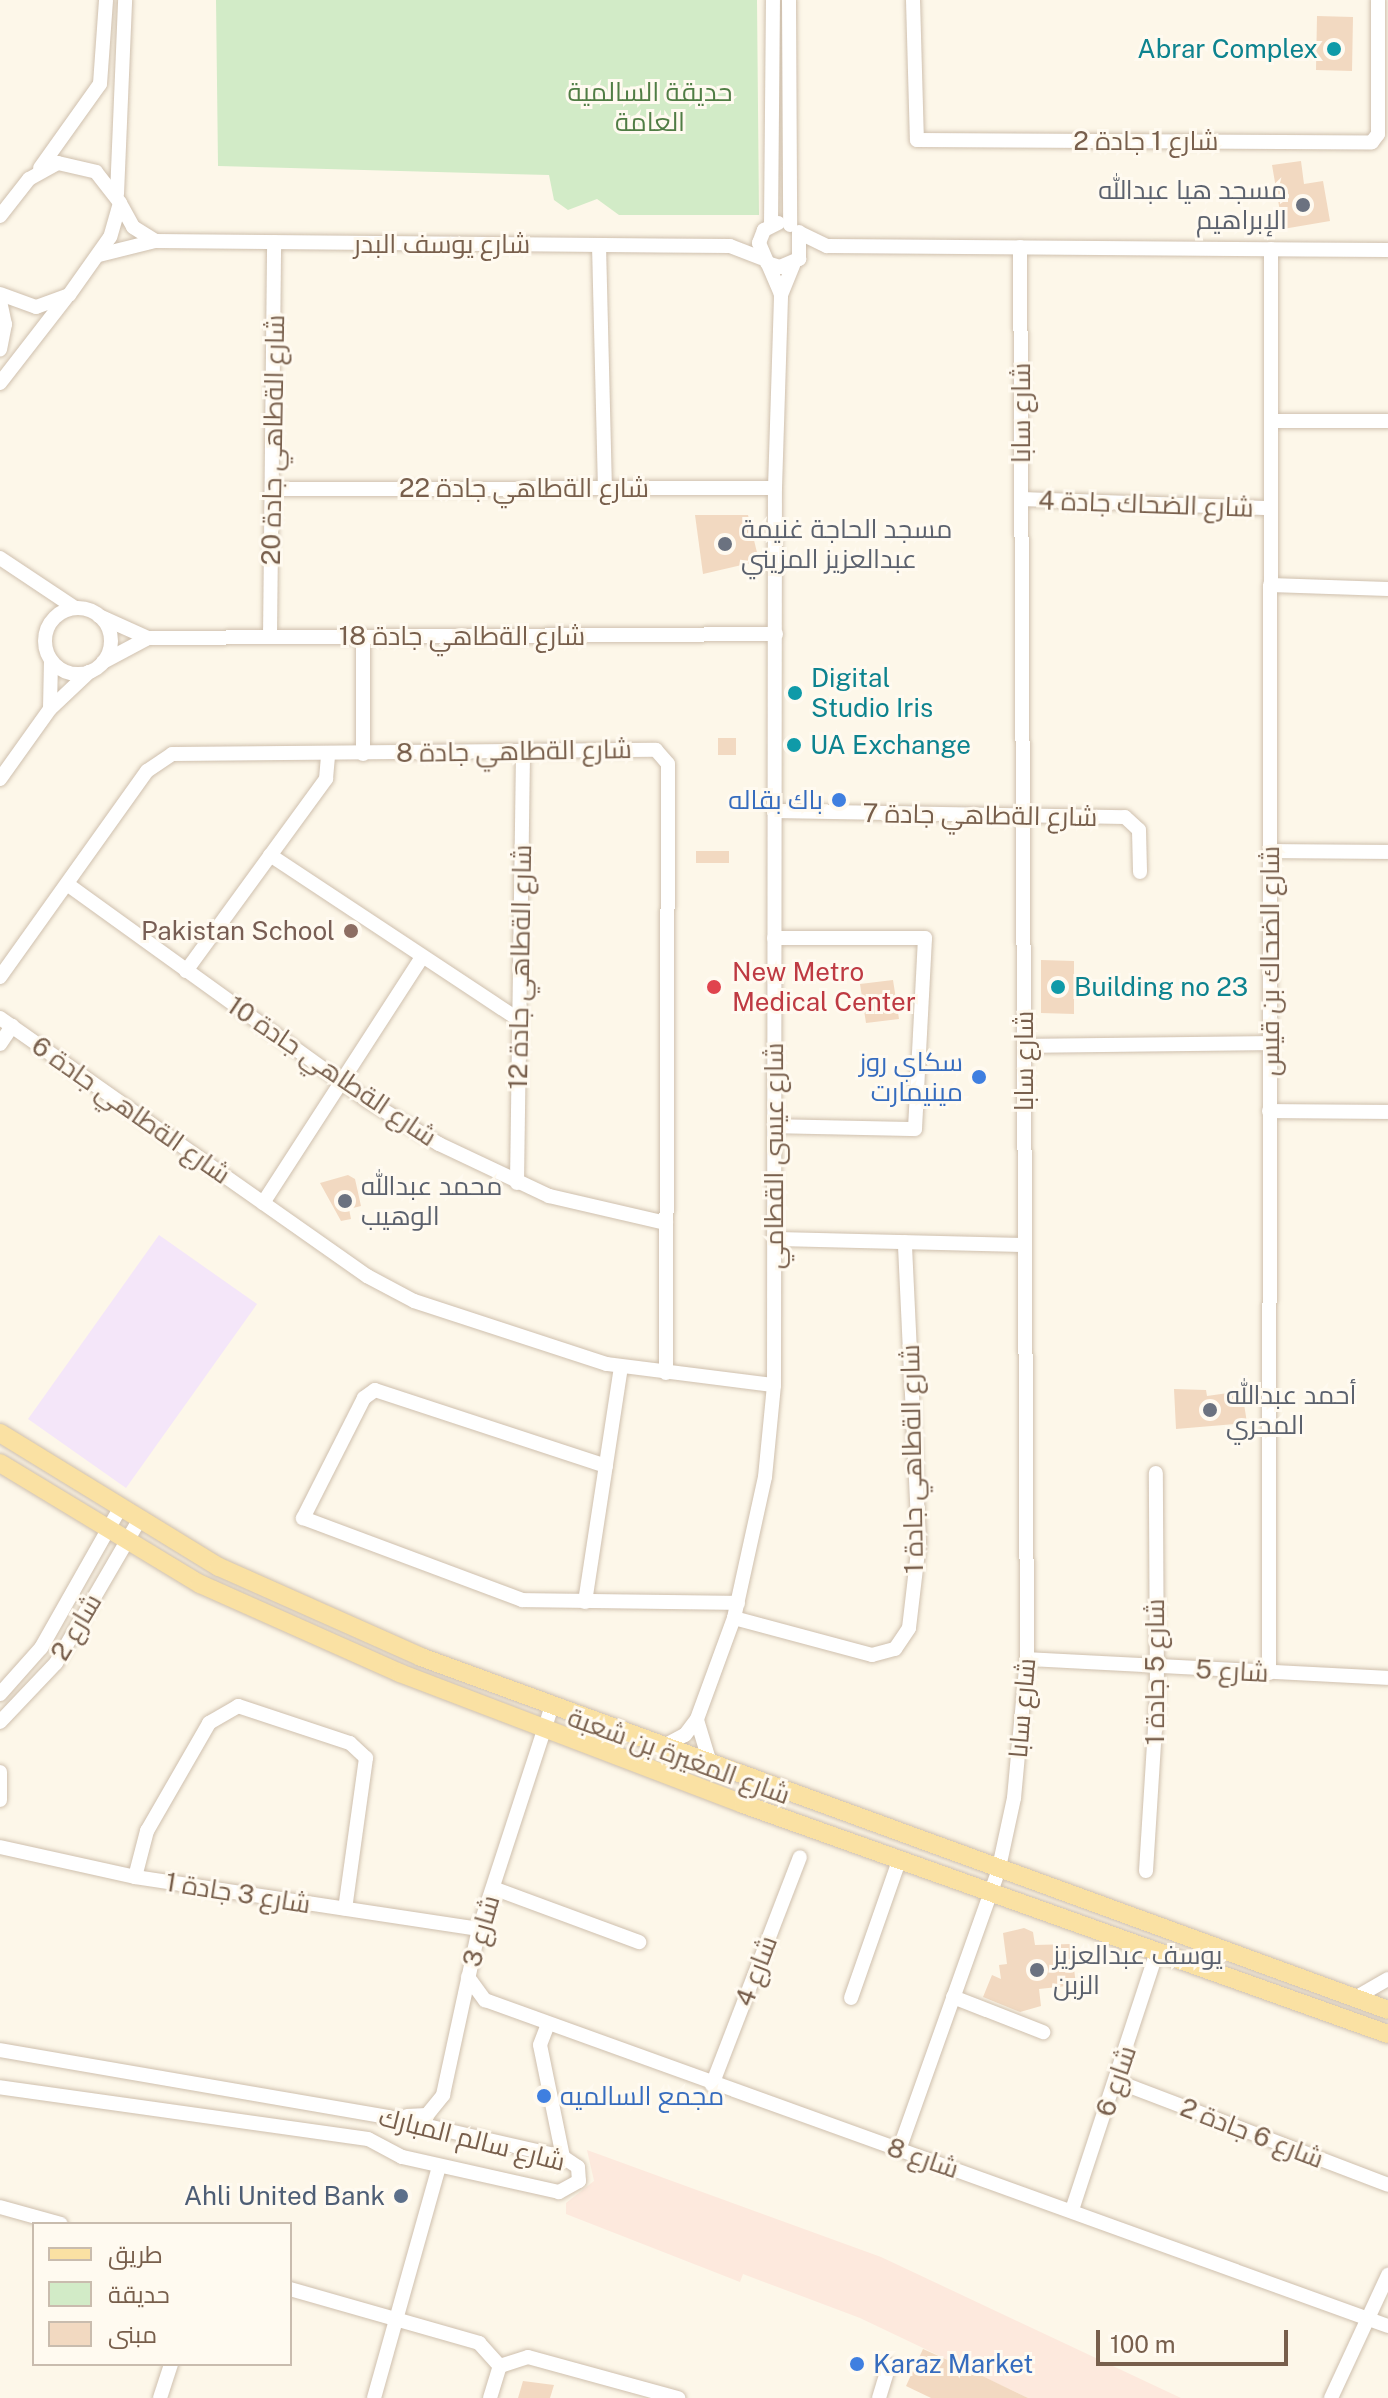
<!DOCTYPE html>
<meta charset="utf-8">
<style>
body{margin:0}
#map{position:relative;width:1388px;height:2398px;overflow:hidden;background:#fdf7e9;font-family:"Public Sans",Cairo,sans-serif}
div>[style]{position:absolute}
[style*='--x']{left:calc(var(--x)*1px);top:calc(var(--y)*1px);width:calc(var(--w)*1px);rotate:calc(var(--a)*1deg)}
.commercial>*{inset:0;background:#fde9dd}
.education>*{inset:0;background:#f4e6f9}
.green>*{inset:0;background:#d2ebc7}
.building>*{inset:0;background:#f2d9c1}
.roads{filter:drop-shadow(0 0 2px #cfc0ae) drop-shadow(0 0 2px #cfc0ae)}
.minor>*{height:14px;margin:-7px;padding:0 7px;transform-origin:7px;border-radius:7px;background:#fff}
.minor>.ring{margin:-7px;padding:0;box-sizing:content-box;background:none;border:14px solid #fff;border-radius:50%}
.major>*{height:18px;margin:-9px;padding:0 9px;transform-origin:9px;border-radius:9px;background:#fae1a3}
.dots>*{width:22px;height:22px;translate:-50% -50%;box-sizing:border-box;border:4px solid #fffaf0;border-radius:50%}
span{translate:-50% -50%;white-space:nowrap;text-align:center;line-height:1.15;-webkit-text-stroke:6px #fffaf0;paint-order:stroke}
.culture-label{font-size:26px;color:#0d838f}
.right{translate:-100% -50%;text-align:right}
.left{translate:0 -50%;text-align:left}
.park-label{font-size:26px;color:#507d44}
.street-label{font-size:26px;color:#785f4c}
.worship-label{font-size:26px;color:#5b616d}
.shop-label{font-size:26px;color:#366cbe}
.education-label{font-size:26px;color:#785e54}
.health-label{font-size:26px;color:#be3a42}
.service-label{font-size:26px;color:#4e5e75}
.legend{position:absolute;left:32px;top:2222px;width:260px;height:144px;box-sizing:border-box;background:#fffaf0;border:2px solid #c9bcae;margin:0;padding:10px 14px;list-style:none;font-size:24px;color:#785f4c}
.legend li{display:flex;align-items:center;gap:16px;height:40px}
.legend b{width:40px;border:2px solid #c9bcae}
.scale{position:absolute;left:1096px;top:2330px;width:192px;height:36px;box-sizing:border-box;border:4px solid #785f4c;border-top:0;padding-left:10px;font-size:24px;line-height:28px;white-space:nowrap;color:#785f4c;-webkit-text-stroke:6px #fffaf0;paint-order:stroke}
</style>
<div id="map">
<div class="commercial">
<i style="clip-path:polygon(587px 2150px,881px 2257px,1181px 2398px,1028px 2398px,860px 2318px,743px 2274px,740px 2282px,566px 2214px,566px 2203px,594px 2181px)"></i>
</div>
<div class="education">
<i style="clip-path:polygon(159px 1235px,257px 1304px,126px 1488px,28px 1419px)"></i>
</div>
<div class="green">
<i style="clip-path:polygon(216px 0,757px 0,759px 215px,619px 215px,597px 199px,568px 210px,554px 200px,549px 175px,218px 166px)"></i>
</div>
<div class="building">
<i style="clip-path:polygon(1317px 16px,1353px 17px,1352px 71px,1316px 70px)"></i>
<i style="clip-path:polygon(1301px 161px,1304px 184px,1323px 181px,1330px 221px,1283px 229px,1272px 165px)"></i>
<i style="clip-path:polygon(695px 515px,748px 515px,759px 561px,703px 574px)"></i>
<i style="clip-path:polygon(718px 738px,736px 738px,736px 755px,718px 755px)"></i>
<i style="clip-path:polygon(696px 851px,729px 851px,729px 863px,696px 863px)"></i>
<i style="clip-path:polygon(1041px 960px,1074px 961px,1074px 1014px,1041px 1013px)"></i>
<i style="clip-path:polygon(893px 980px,899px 1019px,866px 1023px,860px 984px)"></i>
<i style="clip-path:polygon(348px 1175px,355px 1179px,361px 1206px,349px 1209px,351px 1219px,341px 1221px,320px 1183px)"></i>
<i style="clip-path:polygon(1174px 1389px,1206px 1390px,1207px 1396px,1242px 1391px,1247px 1423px,1176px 1429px)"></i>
<i style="clip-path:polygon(1024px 1928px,1033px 1932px,1035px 1945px,1071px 1944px,1076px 1985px,1039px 1989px,1041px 2006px,1020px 2012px,983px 1997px,992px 1975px,1001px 1979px,999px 1965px,1007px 1964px,1003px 1933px)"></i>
<i style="clip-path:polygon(923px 2349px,968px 2369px,1028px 2398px,931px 2398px,906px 2386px)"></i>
<i style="clip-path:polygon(523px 2381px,554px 2385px,550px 2398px,518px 2398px)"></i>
</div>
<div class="roads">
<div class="minor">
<i style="--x:789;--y:0;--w:225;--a:89.7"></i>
<i style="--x:913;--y:0;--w:140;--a:88.4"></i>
<i style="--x:917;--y:140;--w:455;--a:0.3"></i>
<i style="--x:1372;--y:142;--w:10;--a:-53"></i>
<i style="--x:1378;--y:134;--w:134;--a:-90"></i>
<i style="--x:40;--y:168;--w:103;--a:-54.5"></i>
<i style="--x:100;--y:84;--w:84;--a:-85.9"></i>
<i style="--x:117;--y:194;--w:194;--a:-87.6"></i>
<i style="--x:121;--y:205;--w:25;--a:61"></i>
<i style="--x:133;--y:227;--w:26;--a:32"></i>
<i style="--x:0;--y:216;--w:47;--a:-51.9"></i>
<i style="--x:29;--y:179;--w:33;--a:-29"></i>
<i style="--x:58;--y:163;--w:39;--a:13"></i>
<i style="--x:96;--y:172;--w:39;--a:52"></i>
<i style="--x:120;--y:203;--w:35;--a:106"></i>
<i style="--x:110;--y:237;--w:71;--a:125.3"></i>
<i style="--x:69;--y:295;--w:35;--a:160"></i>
<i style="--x:36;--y:307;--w:38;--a:-160"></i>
<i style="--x:778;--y:223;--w:16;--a:153"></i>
<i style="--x:764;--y:230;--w:14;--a:111"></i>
<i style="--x:759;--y:243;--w:56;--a:66.7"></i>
<i style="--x:771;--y:225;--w:225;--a:-89.5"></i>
<i style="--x:800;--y:233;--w:30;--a:26"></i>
<i style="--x:827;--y:246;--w:561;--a:0.41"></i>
<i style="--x:599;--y:245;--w:243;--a:88.6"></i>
<i style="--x:99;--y:255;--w:58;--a:-14"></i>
<i style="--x:155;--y:241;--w:575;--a:0.5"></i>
<i style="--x:730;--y:246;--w:34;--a:21"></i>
<i style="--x:767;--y:263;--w:14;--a:17"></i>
<i style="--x:780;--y:267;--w:21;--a:-23"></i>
<i style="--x:799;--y:259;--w:27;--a:-90"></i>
<i style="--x:0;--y:301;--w:24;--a:78"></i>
<i style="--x:5;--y:324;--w:26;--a:101"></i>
<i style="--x:0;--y:383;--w:108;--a:-52.2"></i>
<i style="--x:1271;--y:421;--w:117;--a:0"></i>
<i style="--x:272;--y:489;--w:503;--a:-0.11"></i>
<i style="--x:1022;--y:499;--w:249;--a:2.1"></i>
<i style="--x:0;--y:558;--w:90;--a:33.7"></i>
<i style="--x:1270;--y:585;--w:118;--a:1.9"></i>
<i class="ring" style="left:45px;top:608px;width:52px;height:52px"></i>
<i style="--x:99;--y:616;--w:54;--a:24.2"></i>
<i style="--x:148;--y:638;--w:628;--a:-0.36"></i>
<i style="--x:270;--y:637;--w:395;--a:-89.4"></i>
<i style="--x:103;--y:662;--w:51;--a:-28.1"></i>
<i style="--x:50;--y:708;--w:47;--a:-88.8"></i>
<i style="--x:363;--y:754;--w:118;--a:-90"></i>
<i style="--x:0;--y:779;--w:86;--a:-54.5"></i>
<i style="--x:50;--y:709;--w:54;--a:-43.5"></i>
<i style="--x:774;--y:811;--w:351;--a:1"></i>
<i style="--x:1125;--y:817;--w:19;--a:43"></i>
<i style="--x:1139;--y:830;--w:42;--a:88.6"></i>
<i style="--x:1270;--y:851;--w:118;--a:0.5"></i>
<i style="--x:270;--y:855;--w:299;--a:33.5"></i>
<i style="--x:67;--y:884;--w:367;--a:35.8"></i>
<i style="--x:365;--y:1099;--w:87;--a:31.3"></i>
<i style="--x:439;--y:1144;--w:122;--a:25.3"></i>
<i style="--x:549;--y:1196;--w:120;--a:13"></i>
<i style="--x:774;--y:938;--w:151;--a:0"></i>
<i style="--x:925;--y:938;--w:191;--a:93"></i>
<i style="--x:915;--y:1129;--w:140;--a:-178.8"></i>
<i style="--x:186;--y:971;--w:238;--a:-53.9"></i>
<i style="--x:326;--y:779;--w:25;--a:-85"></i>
<i style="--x:0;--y:977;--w:253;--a:-54.5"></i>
<i style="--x:147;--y:771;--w:30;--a:-34"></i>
<i style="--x:172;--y:754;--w:484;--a:-0.5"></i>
<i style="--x:656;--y:750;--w:18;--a:49"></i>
<i style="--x:668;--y:764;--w:609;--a:90.19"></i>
<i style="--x:0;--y:1018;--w:449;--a:35.1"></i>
<i style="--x:367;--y:1276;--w:53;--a:28"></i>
<i style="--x:414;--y:1301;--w:203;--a:18.1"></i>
<i style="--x:607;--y:1364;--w:168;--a:7.2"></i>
<i style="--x:0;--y:1044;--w:22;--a:-56"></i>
<i style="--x:1024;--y:1046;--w:246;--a:-0.7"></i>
<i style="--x:1269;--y:1111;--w:119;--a:0.5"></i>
<i style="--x:517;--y:1183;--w:432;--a:-89.2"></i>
<i style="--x:263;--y:1203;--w:291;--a:-57.1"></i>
<i style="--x:775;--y:1239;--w:250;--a:1.4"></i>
<i style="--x:606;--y:1466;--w:243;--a:-161.8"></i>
<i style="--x:375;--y:1390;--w:14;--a:144"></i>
<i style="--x:364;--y:1398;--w:135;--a:116.9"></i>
<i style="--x:303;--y:1518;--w:234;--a:20.5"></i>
<i style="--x:522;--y:1600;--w:216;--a:0.8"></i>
<i style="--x:585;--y:1602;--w:237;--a:-81.3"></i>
<i style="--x:734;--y:1618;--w:143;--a:15"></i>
<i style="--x:872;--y:1655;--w:24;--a:-15"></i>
<i style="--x:895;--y:1649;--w:25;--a:-56"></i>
<i style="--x:909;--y:1628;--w:86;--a:-83.3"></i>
<i style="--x:919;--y:1543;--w:301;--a:-92.7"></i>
<i style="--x:1027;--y:1659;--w:361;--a:3"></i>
<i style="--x:1269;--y:1673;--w:1424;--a:-89.92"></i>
<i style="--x:0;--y:1694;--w:62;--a:-48.3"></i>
<i style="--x:41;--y:1648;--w:159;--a:-60.5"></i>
<i style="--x:697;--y:1720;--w:45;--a:73.2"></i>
<i style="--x:0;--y:1722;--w:81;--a:-46.5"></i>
<i style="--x:56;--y:1663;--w:163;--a:-59.8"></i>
<i style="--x:662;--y:1747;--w:26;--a:-28"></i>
<i style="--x:685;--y:1735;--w:20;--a:-53"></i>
<i style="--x:697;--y:1719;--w:108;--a:-69.9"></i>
<i style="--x:734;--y:1618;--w:144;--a:-77.6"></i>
<i style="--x:765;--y:1477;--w:92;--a:-84.4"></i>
<i style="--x:774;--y:1385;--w:897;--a:-89.94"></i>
<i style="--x:775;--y:488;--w:193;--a:-88.2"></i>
<i style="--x:781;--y:295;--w:35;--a:-68"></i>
<i style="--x:0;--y:1772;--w:28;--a:90"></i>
<i style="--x:0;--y:1847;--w:138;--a:12.5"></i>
<i style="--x:135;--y:1877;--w:348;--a:8.6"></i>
<i style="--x:1146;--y:1871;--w:176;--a:-86.4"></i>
<i style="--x:1157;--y:1695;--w:222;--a:-90.3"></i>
<i style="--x:135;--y:1877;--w:48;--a:-75.4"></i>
<i style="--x:147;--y:1831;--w:125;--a:-60.1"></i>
<i style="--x:209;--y:1723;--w:34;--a:-30"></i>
<i style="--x:238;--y:1706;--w:118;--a:18.3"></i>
<i style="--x:350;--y:1743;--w:22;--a:43"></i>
<i style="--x:366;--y:1758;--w:152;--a:97.9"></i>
<i style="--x:493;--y:1888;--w:156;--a:20.3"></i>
<i style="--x:468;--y:1977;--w:29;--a:54"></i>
<i style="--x:485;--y:2000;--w:960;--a:19.85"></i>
<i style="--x:953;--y:1997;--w:97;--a:21.3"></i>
<i style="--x:851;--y:1998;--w:145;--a:-70.7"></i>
<i style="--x:1355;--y:1998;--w:38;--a:-30"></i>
<i style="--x:548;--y:2024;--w:22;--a:111"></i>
<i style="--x:540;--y:2045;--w:114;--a:78.4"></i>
<i style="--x:0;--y:2050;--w:394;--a:9.8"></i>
<i style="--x:388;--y:2117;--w:180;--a:12.9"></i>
<i style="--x:563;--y:2157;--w:18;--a:34"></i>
<i style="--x:578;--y:2167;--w:14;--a:86"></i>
<i style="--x:579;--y:2181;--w:23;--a:151"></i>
<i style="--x:559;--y:2192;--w:161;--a:-167.4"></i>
<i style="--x:402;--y:2157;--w:38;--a:-152"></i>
<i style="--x:368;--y:2139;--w:372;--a:-172"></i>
<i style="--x:1116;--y:2081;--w:291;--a:20.9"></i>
<i style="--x:712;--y:2085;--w:244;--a:-68.9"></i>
<i style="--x:407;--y:2116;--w:20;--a:-3"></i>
<i style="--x:427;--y:2115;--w:26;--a:-51"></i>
<i style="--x:443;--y:2095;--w:170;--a:-77.8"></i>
<i style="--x:479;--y:1929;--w:231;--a:-71.9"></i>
<i style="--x:899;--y:2150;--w:295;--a:-70.4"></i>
<i style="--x:998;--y:1872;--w:76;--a:-77.8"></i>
<i style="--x:1014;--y:1798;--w:140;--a:-84.7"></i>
<i style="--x:1027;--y:1659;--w:1412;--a:-90.28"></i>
<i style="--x:0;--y:2207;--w:63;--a:15.6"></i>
<i style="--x:1072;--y:2210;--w:273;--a:-71.8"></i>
<i style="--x:290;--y:2289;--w:197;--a:15.9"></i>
<i style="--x:479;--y:2343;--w:31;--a:48"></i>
<i style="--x:500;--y:2366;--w:29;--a:-18"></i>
<i style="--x:528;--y:2357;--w:156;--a:15.3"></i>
<i style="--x:160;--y:2398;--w:36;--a:-72"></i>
<i style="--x:374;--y:2398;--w:240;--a:-74.3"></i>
<i style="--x:490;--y:2398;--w:34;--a:-73"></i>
<i style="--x:879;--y:2398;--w:34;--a:-73"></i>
<i style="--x:1331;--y:2398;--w:136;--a:-65.1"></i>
</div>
<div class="major">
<i style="--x:0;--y:1433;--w:257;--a:31.5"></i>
<i style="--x:219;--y:1567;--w:221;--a:24"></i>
<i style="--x:421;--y:1657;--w:1029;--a:20.05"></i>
<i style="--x:0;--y:1463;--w:234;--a:31.2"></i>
<i style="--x:200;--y:1584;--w:219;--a:24"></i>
<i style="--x:400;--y:1673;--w:367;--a:20.9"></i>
<i style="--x:743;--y:1804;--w:685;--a:19.63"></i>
</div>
</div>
<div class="dots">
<i style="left:1334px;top:49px;background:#0f9aa8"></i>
<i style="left:1303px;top:205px;background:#6b7280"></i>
<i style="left:725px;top:544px;background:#6b7280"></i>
<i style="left:795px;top:693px;background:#0f9aa8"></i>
<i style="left:794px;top:745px;background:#0f9aa8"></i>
<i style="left:839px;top:800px;background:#3f7fe0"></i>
<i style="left:351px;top:931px;background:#8d6e63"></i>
<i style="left:714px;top:987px;background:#e0444e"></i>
<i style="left:1058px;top:987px;background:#0f9aa8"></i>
<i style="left:979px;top:1077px;background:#3f7fe0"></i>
<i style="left:345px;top:1201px;background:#6b7280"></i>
<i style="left:1210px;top:1410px;background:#6b7280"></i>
<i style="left:1037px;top:1970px;background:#6b7280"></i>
<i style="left:544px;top:2096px;background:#3f7fe0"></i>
<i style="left:401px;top:2196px;background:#5c6f8a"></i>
<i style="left:857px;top:2364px;background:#3f7fe0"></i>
</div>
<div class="culture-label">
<span class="right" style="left:1318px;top:49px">Abrar Complex</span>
<span class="left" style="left:811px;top:693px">Digital<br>Studio Iris</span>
<span class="left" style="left:810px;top:745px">UA Exchange</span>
<span class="left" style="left:1074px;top:987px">Building no 23</span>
</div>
<div class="park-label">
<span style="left:650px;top:107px">حديقة السالمية<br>العامة</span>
</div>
<div class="street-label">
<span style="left:1146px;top:141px">شارع 1 جادة 2</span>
<span style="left:442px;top:244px">شارع يوسف البدر</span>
<span style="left:1021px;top:413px;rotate:-90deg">شارع سابا</span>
<span style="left:273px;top:440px;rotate:-89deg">شارع الةطاهي جادة 20</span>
<span style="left:524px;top:488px">شارع الةطاهي جادة 22</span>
<span style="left:1146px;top:504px;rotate:2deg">شارع الضحاك جادة 4</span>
<span style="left:462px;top:636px">شارع الةطاهي جادة 18</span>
<span style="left:514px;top:751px;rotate:-1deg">شارع الةطاهي جادة 8</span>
<span style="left:980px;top:815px;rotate:1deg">شارع الةطاهي جادة 7</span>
<span style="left:1270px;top:961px;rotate:-90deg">شارع الضحاك بن قيس</span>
<span style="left:520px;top:967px;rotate:-89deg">شارع الةطاهي جادة 12</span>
<span style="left:1024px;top:1061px;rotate:-90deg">شارع سابا</span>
<span style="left:332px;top:1071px;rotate:34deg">شارع الةطاهي جادة 10</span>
<span style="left:131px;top:1110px;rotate:35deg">شارع الةطاهي جادة 6</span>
<span style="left:774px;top:1156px;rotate:-90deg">شارع عيسى القطامي</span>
<span style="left:912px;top:1459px;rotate:-91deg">شارع الةطاهي جادة 1</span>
<span style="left:76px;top:1627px;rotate:-59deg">شارع 2</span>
<span style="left:1232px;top:1671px;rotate:3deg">شارع 5</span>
<span style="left:1155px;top:1672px;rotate:-90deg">شارع 5 جادة 1</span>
<span style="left:1022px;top:1708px;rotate:-85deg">شارع سابا</span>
<span style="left:679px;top:1756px;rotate:20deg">شارع المغيرة بن شعبة</span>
<span style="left:238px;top:1893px;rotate:9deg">شارع 3 جادة 1</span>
<span style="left:481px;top:1931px;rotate:-74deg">شارع 3</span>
<span style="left:756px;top:1971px;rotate:-69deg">شارع 4</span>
<span style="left:1116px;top:2081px;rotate:-71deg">شارع 6</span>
<span style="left:1252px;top:2133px;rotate:21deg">شارع 6 جادة 2</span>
<span style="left:472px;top:2139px;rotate:14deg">شارع سالم المبارك</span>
<span style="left:923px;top:2158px;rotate:19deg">شارع 8</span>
</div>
<div class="worship-label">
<span class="right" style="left:1287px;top:205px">مسجد هيا عبدالله<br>الإبراهيم</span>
<span class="left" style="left:741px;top:544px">مسجد الحاجة غنيمة<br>عبدالعزيز المزيني</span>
<span class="left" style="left:361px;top:1201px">محمد عبدالله<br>الوهيب</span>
<span class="left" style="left:1226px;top:1410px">أحمد عبدالله<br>المحري</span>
<span class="left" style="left:1053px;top:1970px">يوسف عبدالعزيز<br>الزبن</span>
</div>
<div class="shop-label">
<span class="right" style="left:823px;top:800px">باك بقاله</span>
<span class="right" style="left:963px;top:1077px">سكاي روز<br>مينيمارت</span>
<span class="left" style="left:560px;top:2096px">مجمع السالميه</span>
<span class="left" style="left:873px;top:2364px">Karaz Market</span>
</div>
<div class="education-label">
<span class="right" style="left:335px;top:931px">Pakistan School</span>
</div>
<div class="health-label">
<span class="left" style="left:732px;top:987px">New Metro<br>Medical Center</span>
</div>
<div class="service-label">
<span class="right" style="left:385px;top:2196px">Ahli United Bank</span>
</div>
<ul class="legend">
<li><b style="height:10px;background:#fae1a3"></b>طريق</li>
<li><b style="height:22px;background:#d2ebc7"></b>حديقة</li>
<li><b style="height:22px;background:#f2d9c1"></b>مبنى</li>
</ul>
<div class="scale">100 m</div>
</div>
